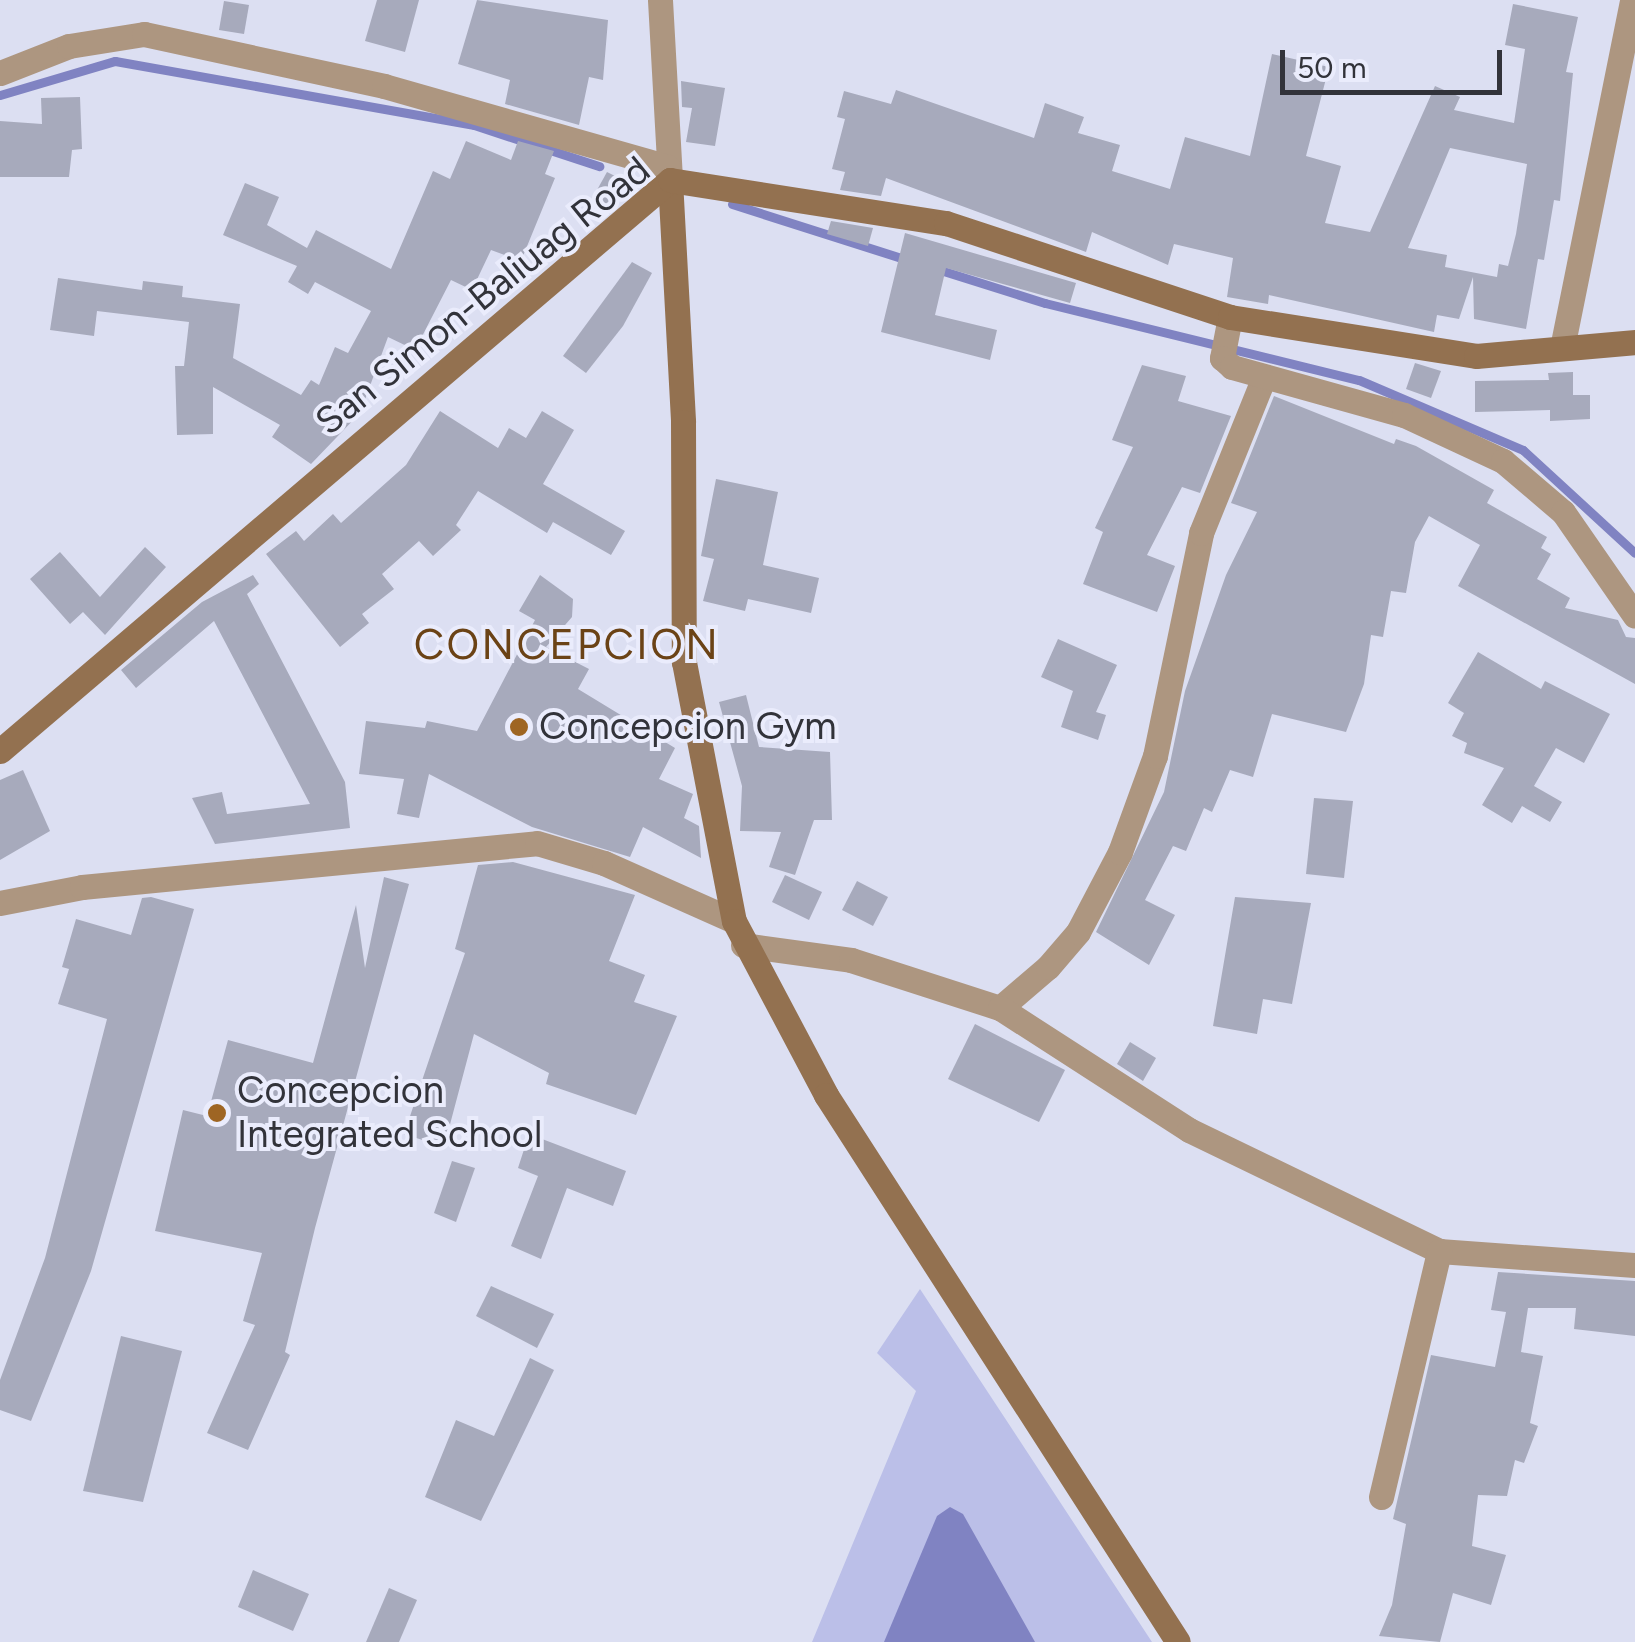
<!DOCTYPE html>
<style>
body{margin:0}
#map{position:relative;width:1635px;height:1642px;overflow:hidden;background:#dcdff2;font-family:Figtree,sans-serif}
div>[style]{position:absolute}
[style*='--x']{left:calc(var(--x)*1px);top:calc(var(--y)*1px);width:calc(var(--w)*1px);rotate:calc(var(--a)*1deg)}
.green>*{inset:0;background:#bbbfe8}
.water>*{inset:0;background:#8083c2}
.stream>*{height:9px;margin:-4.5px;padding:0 4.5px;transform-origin:4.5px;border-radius:4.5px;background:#8083c2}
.building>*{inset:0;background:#a7aabc}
.minor>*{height:25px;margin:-12.5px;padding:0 12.5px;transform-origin:12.5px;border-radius:12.5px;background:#ad9680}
.tertiary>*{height:25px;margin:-12.5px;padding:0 12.5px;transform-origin:12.5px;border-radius:12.5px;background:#ad9680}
.secondary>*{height:25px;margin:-12.5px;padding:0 12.5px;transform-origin:12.5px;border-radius:12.5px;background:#937150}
.dots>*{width:28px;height:28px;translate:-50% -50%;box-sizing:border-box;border:5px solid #eaecfc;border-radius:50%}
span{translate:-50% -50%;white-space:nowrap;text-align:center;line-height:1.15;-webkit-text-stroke:8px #eaecfc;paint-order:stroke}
.street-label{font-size:38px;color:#32333a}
.poi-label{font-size:38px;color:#32333a}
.left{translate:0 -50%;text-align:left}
.quarter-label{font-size:42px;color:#6b4316;letter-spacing:2.5px}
.scale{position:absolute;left:1280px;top:50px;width:222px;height:45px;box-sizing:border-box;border:5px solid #32333a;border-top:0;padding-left:12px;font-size:30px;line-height:35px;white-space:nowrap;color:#32333a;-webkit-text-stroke:8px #eaecfc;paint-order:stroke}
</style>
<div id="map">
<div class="green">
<i style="clip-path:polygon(920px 1289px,1152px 1642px,812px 1642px,916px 1391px,877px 1353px)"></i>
</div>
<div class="water">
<i style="clip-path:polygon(950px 1507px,963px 1514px,1035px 1642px,884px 1642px,937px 1516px)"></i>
</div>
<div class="stream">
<i style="--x:0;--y:95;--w:120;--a:-16.5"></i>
<i style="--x:115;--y:61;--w:365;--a:10.1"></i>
<i style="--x:474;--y:125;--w:132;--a:18.2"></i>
<i style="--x:732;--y:204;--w:185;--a:17.7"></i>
<i style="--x:937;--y:269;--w:113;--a:17.5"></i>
<i style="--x:1045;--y:303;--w:323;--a:13.8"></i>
<i style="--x:1359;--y:380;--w:178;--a:23.1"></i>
<i style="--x:1523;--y:450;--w:152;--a:42.6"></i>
</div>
<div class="building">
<i style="clip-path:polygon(377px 0,419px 0,405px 52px,365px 41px)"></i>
<i style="clip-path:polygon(477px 0,608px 20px,603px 80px,589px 77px,579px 125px,505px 104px,510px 80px,458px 64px)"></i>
<i style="clip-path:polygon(224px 1px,249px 5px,244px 34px,219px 30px)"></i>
<i style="clip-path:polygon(evenodd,1513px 4px,1578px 17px,1566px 72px,1573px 73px,1560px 201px,1554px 200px,1544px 260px,1538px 259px,1526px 329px,1474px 319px,1473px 277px,1459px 319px,1437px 315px,1434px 332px,1269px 295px,1268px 304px,1227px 297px,1233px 258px,1174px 244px,1168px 265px,1092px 232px,1086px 252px,886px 178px,881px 196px,840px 190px,845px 172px,832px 169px,845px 119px,837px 117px,844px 91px,891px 104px,896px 90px,1034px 138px,1045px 103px,1084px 117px,1078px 133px,1120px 145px,1112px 171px,1170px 189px,1185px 137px,1250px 156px,1272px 54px,1329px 67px,1306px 156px,1341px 166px,1325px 223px,1370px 232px,1435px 86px,1460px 97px,1454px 110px,1514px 123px,1525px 49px,1505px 45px,1513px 4px,1450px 148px,1527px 164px,1516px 234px,1508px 266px,1499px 264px,1497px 277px,1445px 267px,1447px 255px,1408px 248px,1450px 148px)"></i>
<i style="clip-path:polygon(681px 81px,725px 88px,715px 146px,686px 142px,692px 108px,682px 107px)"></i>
<i style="clip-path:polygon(80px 97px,82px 149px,72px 150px,69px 177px,0 177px,0 121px,42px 124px,41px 98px)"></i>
<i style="clip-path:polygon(466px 141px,511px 160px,518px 141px,554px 151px,545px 174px,555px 178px,521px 261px,491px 250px,472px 290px,451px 280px,415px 350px,388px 337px,360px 413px,311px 464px,272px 437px,280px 425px,213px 387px,213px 434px,177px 435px,175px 366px,184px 366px,189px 322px,97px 311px,94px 336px,50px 330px,58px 278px,142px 290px,143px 281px,183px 286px,182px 297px,240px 304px,233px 358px,301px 395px,311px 380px,319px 385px,335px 347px,348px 353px,371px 311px,315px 282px,308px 294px,288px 282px,297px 266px,223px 235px,245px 183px,279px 197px,267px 225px,307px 248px,316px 230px,391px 269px,433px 171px,450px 179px)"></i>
<i style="clip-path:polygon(607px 172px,635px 186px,611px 209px,592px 199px)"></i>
<i style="clip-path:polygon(831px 221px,873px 228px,868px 246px,827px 234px)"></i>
<i style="clip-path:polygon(905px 233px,1076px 283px,1070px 303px,946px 268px,935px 315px,997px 330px,990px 360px,881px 332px)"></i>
<i style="clip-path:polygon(632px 262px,652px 273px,623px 326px,586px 373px,563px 356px)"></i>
<i style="clip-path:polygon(1415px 363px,1441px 371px,1431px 398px,1406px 389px)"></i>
<i style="clip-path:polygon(1142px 365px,1186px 376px,1178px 401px,1231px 416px,1200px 493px,1182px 487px,1147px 555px,1175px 566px,1157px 612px,1083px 584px,1103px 532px,1095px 528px,1133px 447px,1112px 440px)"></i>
<i style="clip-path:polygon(1573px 372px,1573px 395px,1590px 395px,1590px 419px,1550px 421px,1550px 410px,1475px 412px,1475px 381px,1549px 380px,1548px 373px)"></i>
<i style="clip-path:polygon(1274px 396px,1394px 444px,1396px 439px,1416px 446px,1494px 490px,1487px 503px,1547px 537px,1541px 548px,1551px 554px,1537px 579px,1570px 598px,1565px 608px,1618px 620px,1626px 637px,1635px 638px,1635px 684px,1458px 586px,1480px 545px,1429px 516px,1415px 542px,1406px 593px,1391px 591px,1383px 637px,1371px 635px,1364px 684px,1346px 732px,1272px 714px,1253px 777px,1230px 770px,1212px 812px,1204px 808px,1186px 851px,1173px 846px,1145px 900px,1175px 915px,1149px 965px,1096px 932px,1164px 792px,1185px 691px,1226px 575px,1257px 512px,1231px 503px)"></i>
<i style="clip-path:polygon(440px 411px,498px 448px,509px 428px,526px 438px,542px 411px,574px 430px,543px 484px,625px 531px,611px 555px,553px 522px,547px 533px,478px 491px,456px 525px,461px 530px,433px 556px,419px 541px,382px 574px,394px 589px,362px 614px,369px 623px,340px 647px,266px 554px,296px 531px,304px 541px,333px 514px,341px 523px,406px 465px)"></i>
<i style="clip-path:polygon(716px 479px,778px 492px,763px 565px,819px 578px,811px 613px,748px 599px,745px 611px,703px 601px,714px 559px,701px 556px)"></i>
<i style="clip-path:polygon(145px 547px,166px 567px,105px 635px,83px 612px,70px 624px,30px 579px,60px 552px,100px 597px)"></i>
<i style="clip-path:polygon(253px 575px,259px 584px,247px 594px,345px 782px,350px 828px,215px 844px,192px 798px,222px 792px,227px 814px,310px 804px,214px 621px,136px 688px,121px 670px,202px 602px)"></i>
<i style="clip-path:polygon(540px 575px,573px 599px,572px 617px,546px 647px,589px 669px,578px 689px,675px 748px,659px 779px,693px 794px,684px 818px,699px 826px,701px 858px,643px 827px,630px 857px,532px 827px,429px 774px,419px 818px,397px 814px,404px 779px,359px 774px,366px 721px,425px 728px,427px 721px,477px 731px,535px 620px,519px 611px)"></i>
<i style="clip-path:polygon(1058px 639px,1117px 665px,1096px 712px,1106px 715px,1098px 740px,1061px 727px,1073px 691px,1041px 677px)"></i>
<i style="clip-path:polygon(1478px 652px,1541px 689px,1545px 681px,1610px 714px,1584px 763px,1556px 748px,1534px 786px,1562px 802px,1550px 822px,1522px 806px,1512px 823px,1482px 805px,1504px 768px,1464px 753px,1467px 743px,1452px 736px,1464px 713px,1448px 703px)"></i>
<i style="clip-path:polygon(746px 695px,759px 747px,830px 752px,832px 820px,814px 820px,795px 875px,769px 867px,781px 832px,740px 831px,742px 786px,719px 702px)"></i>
<i style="clip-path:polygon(23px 770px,50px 831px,0 860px,0 780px)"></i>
<i style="clip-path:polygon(1314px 798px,1353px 801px,1344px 878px,1306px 874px)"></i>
<i style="clip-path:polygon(513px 862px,635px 895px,609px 961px,645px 975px,634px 1002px,677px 1016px,636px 1115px,546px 1084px,549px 1073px,474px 1034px,444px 1147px,404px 1134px,465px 953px,455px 949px,478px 865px)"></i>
<i style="clip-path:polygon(785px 875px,822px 892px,809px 920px,772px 902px)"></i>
<i style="clip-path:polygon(384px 877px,409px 884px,315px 1228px,285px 1352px,290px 1355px,248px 1450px,207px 1433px,255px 1325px,243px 1321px,262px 1253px,155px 1231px,183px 1110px,207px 1116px,228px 1040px,313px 1063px,356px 905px,365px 968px)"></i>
<i style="clip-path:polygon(857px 881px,888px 897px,873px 926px,842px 910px)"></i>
<i style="clip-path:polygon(151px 897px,194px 909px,91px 1271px,31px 1421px,0 1410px,0 1380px,45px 1258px,107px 1019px,58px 1004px,69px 969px,62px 967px,76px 919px,131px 935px,142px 898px)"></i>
<i style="clip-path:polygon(1235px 897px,1311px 903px,1292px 1004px,1263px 999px,1257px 1034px,1213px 1026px)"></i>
<i style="clip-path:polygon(975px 1024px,1065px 1070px,1039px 1122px,948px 1079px)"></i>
<i style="clip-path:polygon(1130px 1042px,1156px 1058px,1143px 1081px,1117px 1064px)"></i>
<i style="clip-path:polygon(529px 1134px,626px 1171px,613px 1206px,567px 1188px,541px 1259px,511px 1246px,538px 1176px,518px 1168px)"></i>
<i style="clip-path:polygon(452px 1161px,475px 1168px,456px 1222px,434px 1213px)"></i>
<i style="clip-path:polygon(1498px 1272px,1635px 1281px,1635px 1336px,1574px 1329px,1576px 1308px,1528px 1308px,1521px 1352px,1543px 1356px,1530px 1423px,1538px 1426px,1524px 1463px,1515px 1460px,1507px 1496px,1478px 1495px,1472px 1546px,1506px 1555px,1491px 1605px,1453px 1593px,1440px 1642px,1379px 1636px,1392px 1605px,1406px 1524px,1393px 1519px,1431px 1355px,1495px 1367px,1506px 1312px,1491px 1310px)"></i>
<i style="clip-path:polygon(491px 1286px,554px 1314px,537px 1348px,476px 1316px)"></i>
<i style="clip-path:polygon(121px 1336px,182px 1351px,143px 1502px,83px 1491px)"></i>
<i style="clip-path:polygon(530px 1358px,554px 1370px,481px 1521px,425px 1497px,456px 1420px,494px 1436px)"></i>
<i style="clip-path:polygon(253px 1570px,309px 1594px,293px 1631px,238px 1607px)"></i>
<i style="clip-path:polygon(389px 1588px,417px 1600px,399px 1642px,366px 1642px)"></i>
</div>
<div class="minor">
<i style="--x:660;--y:0;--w:180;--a:86.8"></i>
<i style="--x:0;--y:73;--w:74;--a:-21.4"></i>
<i style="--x:69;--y:46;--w:76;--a:-9.1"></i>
<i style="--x:144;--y:34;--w:246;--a:12.2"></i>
<i style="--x:384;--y:86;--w:295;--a:15.9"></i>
<i style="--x:1562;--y:348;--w:355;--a:-78.6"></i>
<i style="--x:0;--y:903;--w:84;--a:-11"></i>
<i style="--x:82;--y:887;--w:457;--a:-5.5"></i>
<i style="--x:537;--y:843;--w:70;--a:16.6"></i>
<i style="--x:604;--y:863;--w:142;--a:24"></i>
<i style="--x:743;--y:945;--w:109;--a:7.9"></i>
<i style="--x:851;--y:960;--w:157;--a:17.9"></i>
<i style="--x:1000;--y:1008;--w:63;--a:-40.5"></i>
<i style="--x:1048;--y:967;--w:46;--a:-49.4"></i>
<i style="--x:1078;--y:932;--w:90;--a:-62.3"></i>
<i style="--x:1120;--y:852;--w:102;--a:-70"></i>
<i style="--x:1155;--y:756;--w:228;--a:-78.3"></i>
<i style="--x:1201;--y:533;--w:168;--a:-68"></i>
<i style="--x:1000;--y:1008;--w:225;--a:32.8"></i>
<i style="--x:1189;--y:1130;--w:278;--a:25.8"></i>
<i style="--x:1439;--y:1251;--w:196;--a:4.1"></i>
<i style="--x:1381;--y:1497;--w:253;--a:-76.7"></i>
</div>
<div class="tertiary">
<i style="--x:1230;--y:317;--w:42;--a:101"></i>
<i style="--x:1222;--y:358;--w:13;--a:42"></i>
<i style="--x:1232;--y:367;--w:179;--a:15.6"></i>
<i style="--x:1404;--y:415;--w:109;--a:24.9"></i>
<i style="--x:1503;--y:461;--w:79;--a:40.4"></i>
<i style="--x:1563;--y:512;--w:126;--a:55.3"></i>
</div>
<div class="secondary">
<i style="--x:670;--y:180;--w:242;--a:86.9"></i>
<i style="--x:683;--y:422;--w:240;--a:89.8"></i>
<i style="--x:684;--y:662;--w:264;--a:79.1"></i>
<i style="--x:734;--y:921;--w:197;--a:62.1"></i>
<i style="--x:826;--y:1095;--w:650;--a:57.24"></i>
<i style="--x:0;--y:751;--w:880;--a:-40.44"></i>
<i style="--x:670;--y:180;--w:279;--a:8.9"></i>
<i style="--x:946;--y:223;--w:299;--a:18.3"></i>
<i style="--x:1230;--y:317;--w:249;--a:9"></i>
<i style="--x:1476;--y:356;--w:160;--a:-5"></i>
</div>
<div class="dots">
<i style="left:519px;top:727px;background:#9e6523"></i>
<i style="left:217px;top:1113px;background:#9e6523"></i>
</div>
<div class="street-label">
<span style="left:483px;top:296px;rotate:-39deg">San Simon-Baliuag Road</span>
</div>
<div class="poi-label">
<span class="left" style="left:539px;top:727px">Concepcion Gym</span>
<span class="left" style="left:237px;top:1113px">Concepcion<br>Integrated School</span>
</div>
<div class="quarter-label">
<span style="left:567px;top:645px">CONCEPCION</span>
</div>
<div class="scale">50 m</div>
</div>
